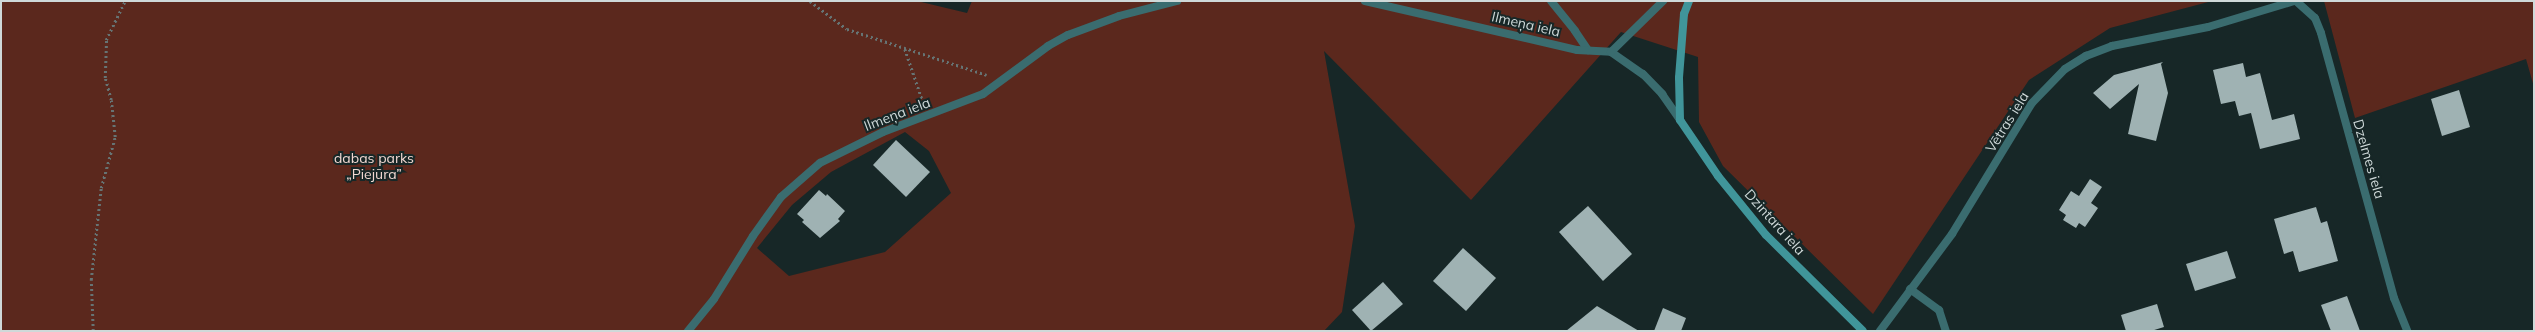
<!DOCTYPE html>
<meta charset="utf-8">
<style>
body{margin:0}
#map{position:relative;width:2535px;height:332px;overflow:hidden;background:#172727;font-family:Mulish,sans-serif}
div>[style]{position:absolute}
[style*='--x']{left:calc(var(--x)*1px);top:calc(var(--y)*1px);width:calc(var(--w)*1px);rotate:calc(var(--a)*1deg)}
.green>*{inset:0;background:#5b281d}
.building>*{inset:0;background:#9fb2b3}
.path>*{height:2.5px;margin-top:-1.25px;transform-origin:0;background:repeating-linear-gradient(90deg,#667474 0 2px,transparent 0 5px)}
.lane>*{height:8px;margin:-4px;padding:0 4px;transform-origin:4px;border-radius:4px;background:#3a6c6f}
.street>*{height:8px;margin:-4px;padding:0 4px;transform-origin:4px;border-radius:4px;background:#3a6c6f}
.secondary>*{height:8px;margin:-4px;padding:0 4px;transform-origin:4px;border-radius:4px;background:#40959a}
span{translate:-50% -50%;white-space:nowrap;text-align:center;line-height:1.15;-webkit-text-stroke:4px #172727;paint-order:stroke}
.street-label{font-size:14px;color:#cfd9d9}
.park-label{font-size:14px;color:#f2d8d2}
.frame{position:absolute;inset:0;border:2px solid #cfd9d9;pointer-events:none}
</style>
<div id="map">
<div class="green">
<i style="clip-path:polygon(evenodd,1px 1px,917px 1px,967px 13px,972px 1px,2212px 1px,2110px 28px,2029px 80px,1873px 314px,1723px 166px,1699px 122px,1698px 57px,1621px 32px,1471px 200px,1324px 51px,1355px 226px,1342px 312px,1324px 331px,1px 331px,1px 1px,905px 132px,929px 151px,951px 193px,885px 252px,789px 276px,757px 248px,792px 205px,831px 172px,905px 132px)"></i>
<i style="clip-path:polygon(2324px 1px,2534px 1px,2534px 87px,2526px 59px,2355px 118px)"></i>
</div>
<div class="building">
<i style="clip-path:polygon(2163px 62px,2161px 64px,2168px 93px,2156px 141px,2128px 134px,2139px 84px,2110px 109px,2093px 93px,2114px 75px)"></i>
<i style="clip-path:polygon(2243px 63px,2246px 77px,2260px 73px,2272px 120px,2294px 114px,2300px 139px,2260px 149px,2251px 113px,2239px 116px,2235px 101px,2221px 104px,2213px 70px)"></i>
<i style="clip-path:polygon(2459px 90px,2470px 127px,2442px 136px,2431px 99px)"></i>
<i style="clip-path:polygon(896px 140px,930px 172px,906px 197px,873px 165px)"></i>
<i style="clip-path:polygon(2090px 179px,2102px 187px,2091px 203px,2098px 208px,2085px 227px,2079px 223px,2076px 228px,2063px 220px,2066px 215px,2059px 210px,2071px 191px,2079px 196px)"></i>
<i style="clip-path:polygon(819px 190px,826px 196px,827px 194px,845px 211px,838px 219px,840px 221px,820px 238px,802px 222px,804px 220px,797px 214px)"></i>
<i style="clip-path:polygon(1588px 206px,1632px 254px,1603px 281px,1559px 232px)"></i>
<i style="clip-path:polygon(2316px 207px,2321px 223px,2327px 221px,2338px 261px,2299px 272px,2293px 251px,2284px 254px,2274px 219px)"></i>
<i style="clip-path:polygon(1463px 248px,1496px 278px,1466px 311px,1433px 281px)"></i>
<i style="clip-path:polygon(2227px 251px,2236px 278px,2195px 291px,2186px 264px)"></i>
<i style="clip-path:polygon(1383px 282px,1403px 304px,1371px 331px,1352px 310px)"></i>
<i style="clip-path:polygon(2347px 296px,2360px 331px,2331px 331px,2321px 305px)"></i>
<i style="clip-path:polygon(2157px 304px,2164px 327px,2151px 331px,2126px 331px,2121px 315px)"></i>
<i style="clip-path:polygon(1597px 306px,1639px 331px,1566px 331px)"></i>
<i style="clip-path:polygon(1663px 308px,1686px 318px,1681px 331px,1654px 331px)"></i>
</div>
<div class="path">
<i style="--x:810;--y:1;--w:46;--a:37.1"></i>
<i style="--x:847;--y:29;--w:147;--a:18.2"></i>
<i style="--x:905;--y:49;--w:56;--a:71.2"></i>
<i style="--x:93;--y:331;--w:51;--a:-92.2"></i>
<i style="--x:91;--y:280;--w:93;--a:-83.8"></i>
<i style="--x:101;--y:188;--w:53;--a:-74.6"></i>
<i style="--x:115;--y:137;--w:37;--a:-96"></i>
<i style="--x:111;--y:100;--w:23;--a:-105"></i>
<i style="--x:105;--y:78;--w:38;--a:-88"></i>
<i style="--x:106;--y:40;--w:43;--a:-64"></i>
</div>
<div class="lane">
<i style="--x:1551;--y:1;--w:38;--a:51"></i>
<i style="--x:1575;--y:31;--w:23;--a:56"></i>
<i style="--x:1910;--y:289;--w:36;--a:36"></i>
<i style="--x:1939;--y:310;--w:22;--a:72"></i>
</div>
<div class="street">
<i style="--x:1365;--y:1;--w:218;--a:13"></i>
<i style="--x:1577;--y:50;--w:34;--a:3"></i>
<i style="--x:1611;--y:52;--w:39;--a:35"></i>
<i style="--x:1643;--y:74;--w:28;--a:46"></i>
<i style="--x:1662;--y:94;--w:32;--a:55"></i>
<i style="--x:2296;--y:1;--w:25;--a:42"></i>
<i style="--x:2315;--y:18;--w:16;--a:68"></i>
<i style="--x:2321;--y:33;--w:275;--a:74.6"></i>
<i style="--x:2394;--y:298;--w:35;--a:68"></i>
<i style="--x:1611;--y:52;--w:73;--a:-44.4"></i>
<i style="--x:688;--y:331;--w:41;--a:-50.9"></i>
<i style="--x:714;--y:299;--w:74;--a:-58.2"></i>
<i style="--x:753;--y:236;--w:48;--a:-54.3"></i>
<i style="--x:781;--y:197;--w:52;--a:-41.1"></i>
<i style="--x:820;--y:163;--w:70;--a:-26.2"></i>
<i style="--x:883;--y:132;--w:107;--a:-20.8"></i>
<i style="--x:983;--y:94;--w:81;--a:-36.4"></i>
<i style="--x:1048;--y:46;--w:23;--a:-29"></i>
<i style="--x:1068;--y:35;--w:54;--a:-20.4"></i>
<i style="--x:1119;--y:16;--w:60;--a:-14.5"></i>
<i style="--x:1880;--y:331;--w:121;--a:-53.4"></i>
<i style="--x:1952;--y:234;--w:153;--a:-58.6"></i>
<i style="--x:2032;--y:103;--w:47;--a:-45.9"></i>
<i style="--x:2065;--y:69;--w:25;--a:-32"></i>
<i style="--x:2086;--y:56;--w:28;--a:-21"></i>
<i style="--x:2112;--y:46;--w:98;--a:-11.2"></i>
<i style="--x:2208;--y:27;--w:90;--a:-16.8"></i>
</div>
<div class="secondary">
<i style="--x:1689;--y:1;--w:14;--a:111"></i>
<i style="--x:1684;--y:14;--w:64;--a:94.5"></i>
<i style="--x:1679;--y:78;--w:42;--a:88.6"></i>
<i style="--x:1680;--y:120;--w:68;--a:55.8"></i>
<i style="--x:1718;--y:176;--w:76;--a:50.9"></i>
<i style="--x:1766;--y:235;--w:136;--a:44.7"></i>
</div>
<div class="street-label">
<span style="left:1526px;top:24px;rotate:13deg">Ilmeņa iela</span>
<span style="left:897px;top:114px;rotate:-21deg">Ilmeņa iela</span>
<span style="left:2007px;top:122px;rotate:-58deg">Vētras iela</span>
<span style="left:2369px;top:159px;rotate:74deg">Dzelmes iela</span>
<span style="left:1775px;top:222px;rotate:48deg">Dzintara iela</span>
</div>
<div class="park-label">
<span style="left:374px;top:166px">dabas parks<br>„Piejūra”</span>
</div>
<div class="frame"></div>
</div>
